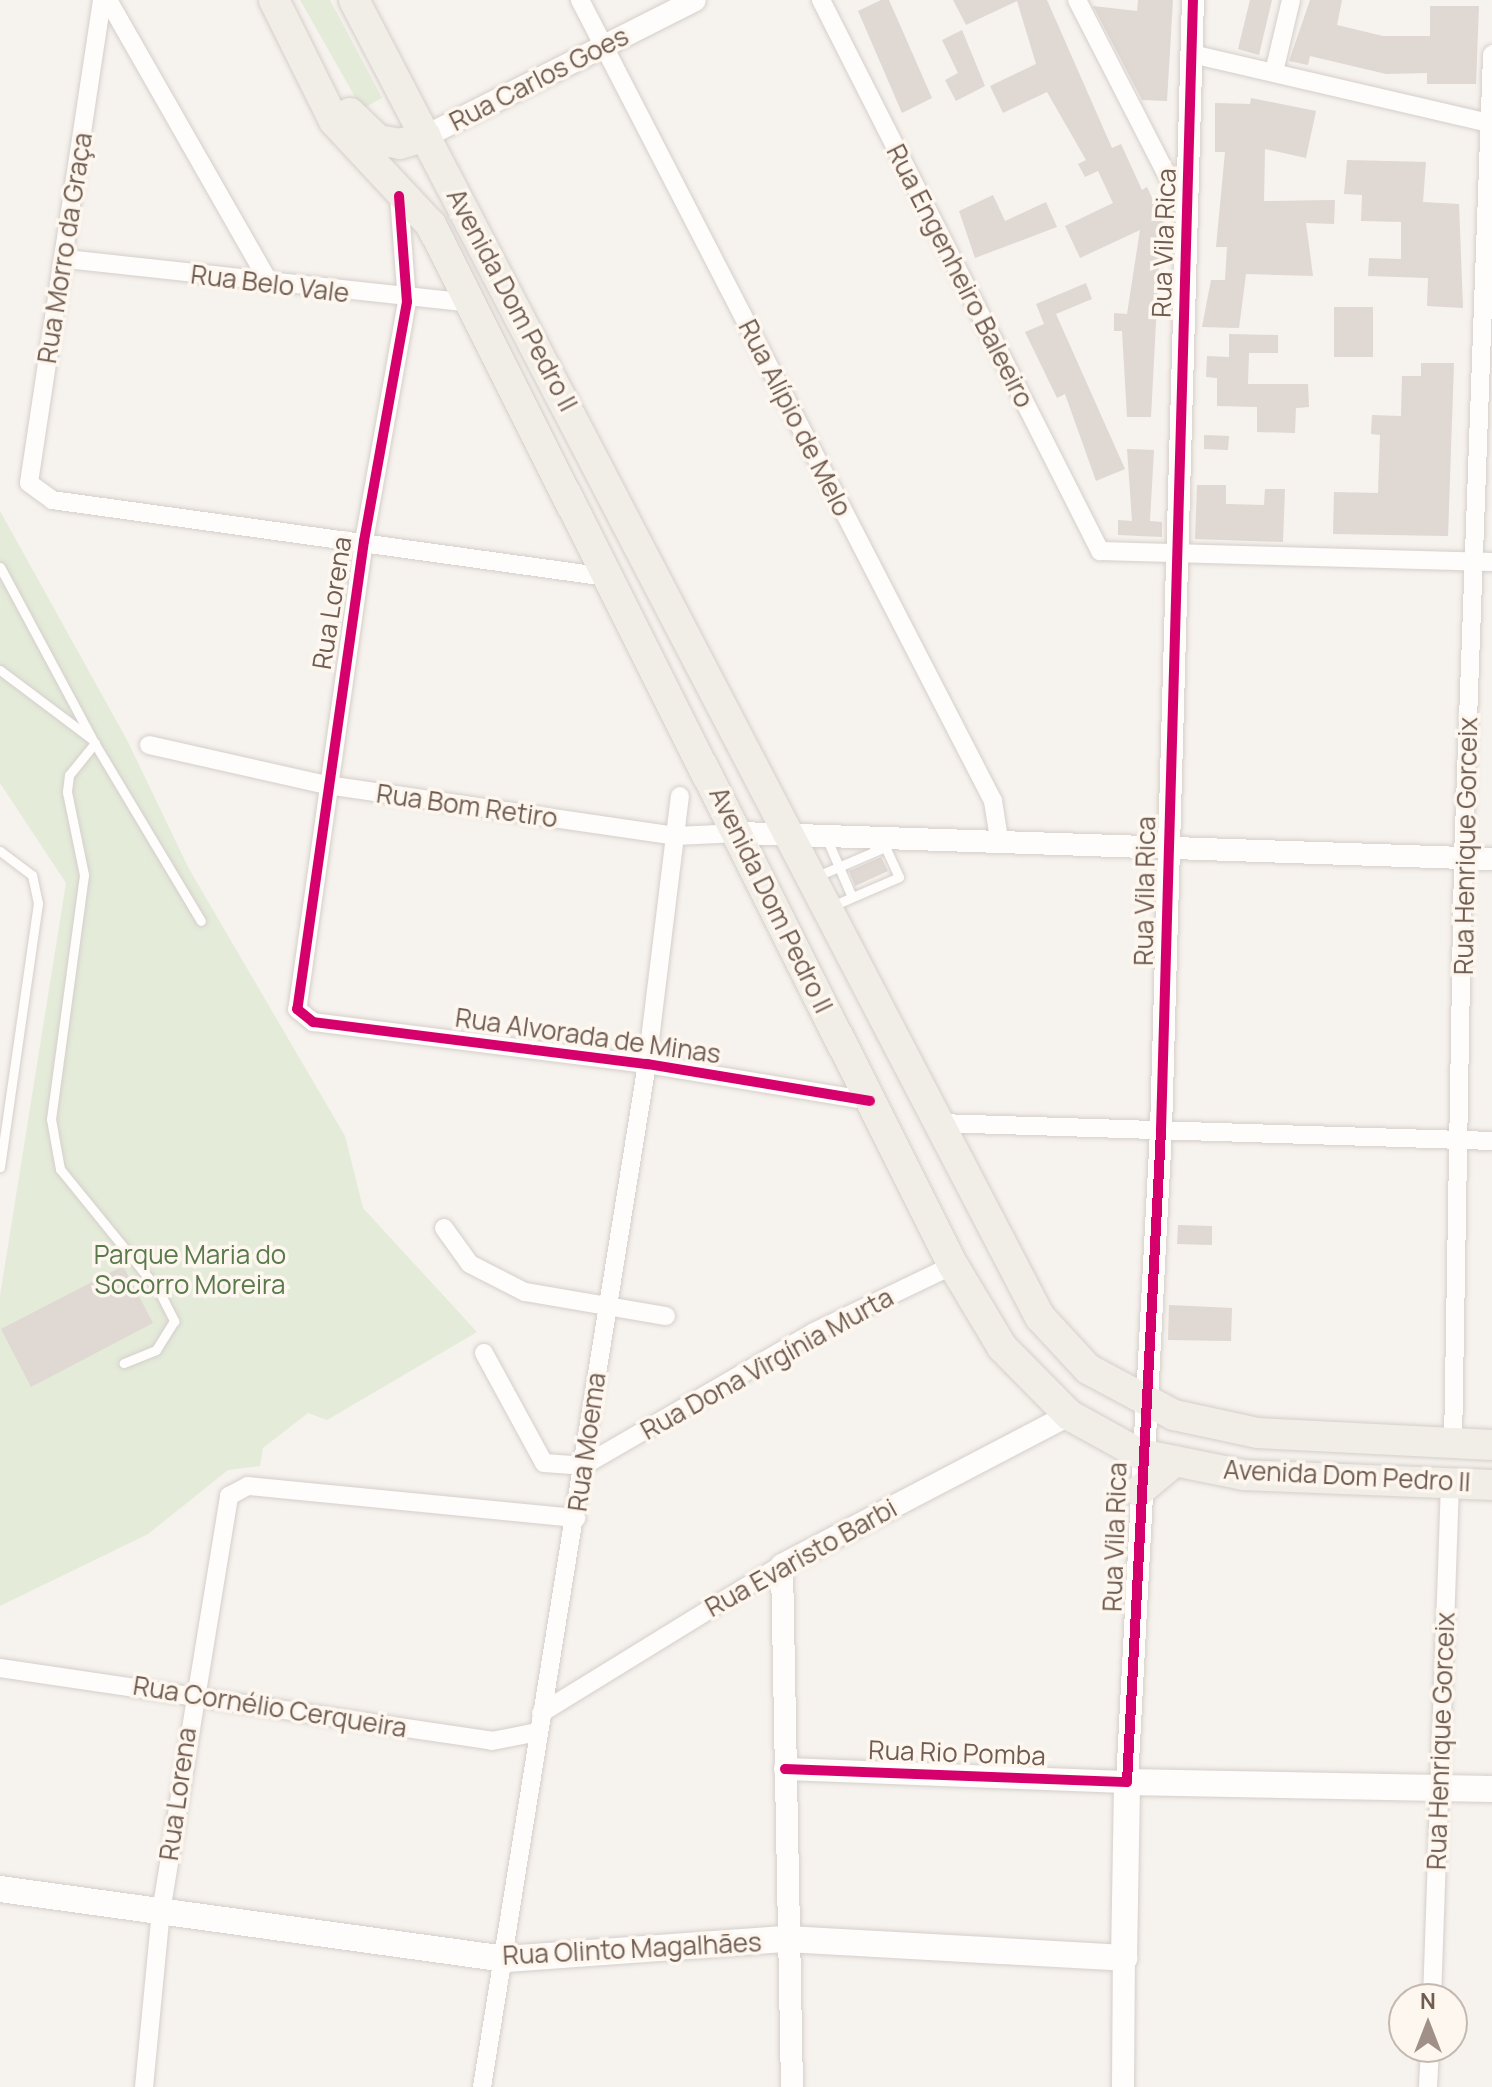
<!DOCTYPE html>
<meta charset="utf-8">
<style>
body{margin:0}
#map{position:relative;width:1492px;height:2087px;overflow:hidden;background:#f6f2ed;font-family:Manrope,sans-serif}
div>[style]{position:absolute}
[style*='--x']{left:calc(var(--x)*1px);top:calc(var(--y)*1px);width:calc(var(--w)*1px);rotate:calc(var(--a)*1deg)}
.green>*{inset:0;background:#e4ebd9}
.building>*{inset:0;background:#dfd8d3}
.roads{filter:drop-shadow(0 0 2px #d5cfcb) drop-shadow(0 0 2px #d5cfcb)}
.service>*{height:9px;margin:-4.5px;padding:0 4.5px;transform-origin:4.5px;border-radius:4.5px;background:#fefdfc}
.minor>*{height:18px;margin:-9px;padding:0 9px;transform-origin:9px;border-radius:9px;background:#fefdfc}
.tertiary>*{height:22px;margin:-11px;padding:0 11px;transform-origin:11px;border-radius:11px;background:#fefdfc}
.secondary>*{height:26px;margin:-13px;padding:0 13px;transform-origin:13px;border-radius:13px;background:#fefdfc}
.primary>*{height:30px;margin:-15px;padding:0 15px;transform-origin:15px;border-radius:15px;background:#f1ede7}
.cycleway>*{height:10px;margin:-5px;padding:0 5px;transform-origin:5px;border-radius:5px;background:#d6006c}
span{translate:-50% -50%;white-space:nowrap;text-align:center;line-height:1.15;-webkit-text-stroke:7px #fdf7ef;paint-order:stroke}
.street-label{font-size:26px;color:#715c50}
.park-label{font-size:26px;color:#5a7a4d}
.north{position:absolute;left:1388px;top:1983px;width:80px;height:80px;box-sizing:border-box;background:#fdf7ef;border:2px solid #c5b9af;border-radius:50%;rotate:0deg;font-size:22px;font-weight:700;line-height:32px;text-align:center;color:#715c50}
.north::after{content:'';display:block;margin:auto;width:28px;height:36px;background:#a09087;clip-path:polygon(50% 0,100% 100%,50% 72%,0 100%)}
</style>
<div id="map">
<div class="green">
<i style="clip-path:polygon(300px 0,330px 0,382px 98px,362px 109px)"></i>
<i style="clip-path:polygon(0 511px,127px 740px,189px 869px,345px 1136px,363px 1208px,477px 1332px,327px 1420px,308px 1413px,263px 1448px,260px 1466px,228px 1470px,148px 1534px,0 1606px,0 1296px,66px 883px,0 783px)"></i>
</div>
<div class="building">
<i style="clip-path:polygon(881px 0,889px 0,932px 98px,902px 113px,858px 11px)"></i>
<i style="clip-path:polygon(953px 0,1047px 0,1112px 148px,1121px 144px,1142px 190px,1147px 187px,1170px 236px,1168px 265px,1159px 265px,1151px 417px,1127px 417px,1122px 331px,1114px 331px,1114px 313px,1127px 314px,1140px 230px,1080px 258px,1065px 226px,1113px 203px,1098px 171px,1085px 177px,1078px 164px,1086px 160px,1047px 92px,1003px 113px,990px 86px,1036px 64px,1017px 1px,966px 25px)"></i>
<i style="clip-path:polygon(1138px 0,1173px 0,1167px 101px,1142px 100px,1093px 6px,1137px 11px)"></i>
<i style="clip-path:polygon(1250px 0,1272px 0,1259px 55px,1238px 49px)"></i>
<i style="clip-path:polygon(1310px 0,1342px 0,1337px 25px,1383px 36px,1430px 36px,1430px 6px,1479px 6px,1476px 84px,1427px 84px,1427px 73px,1386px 74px,1310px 56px,1308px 65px,1289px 61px)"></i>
<i style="clip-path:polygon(962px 30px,985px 86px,956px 101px,945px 80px,958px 73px,942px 40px)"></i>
<i style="clip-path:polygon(1251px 98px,1316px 111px,1306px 158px,1265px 149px,1264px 201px,1335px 200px,1334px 224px,1306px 223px,1313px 276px,1246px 274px,1239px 328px,1202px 327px,1211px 280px,1225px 280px,1227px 247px,1216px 247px,1225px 152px,1215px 152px,1215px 103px,1250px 104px)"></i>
<i style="clip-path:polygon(1347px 160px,1426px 162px,1423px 202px,1459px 204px,1463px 308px,1427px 306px,1428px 278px,1368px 276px,1369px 258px,1401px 259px,1401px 222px,1361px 221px,1362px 195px,1344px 194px)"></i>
<i style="clip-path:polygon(993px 195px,1005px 221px,1046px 202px,1057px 227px,975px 258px,959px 211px)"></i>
<i style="clip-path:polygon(1086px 283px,1092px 299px,1056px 314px,1125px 469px,1096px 481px,1065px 394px,1057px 398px,1025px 332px,1044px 324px,1036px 304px)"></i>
<i style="clip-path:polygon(1334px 307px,1373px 307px,1373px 357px,1334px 357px)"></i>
<i style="clip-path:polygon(1229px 334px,1278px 335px,1278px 353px,1249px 353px,1248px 384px,1308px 384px,1309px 407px,1296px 408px,1295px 433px,1257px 432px,1257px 407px,1217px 406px,1217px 378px,1206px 377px,1207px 356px,1229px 357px)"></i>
<i style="clip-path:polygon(1421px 363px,1454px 363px,1448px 536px,1333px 534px,1334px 492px,1378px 493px,1380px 435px,1371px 434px,1372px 415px,1401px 416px,1402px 376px,1421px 376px)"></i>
<i style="clip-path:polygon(1204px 435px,1229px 436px,1228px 450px,1204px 449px)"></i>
<i style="clip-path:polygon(1127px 449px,1154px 450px,1150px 521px,1162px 522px,1162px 537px,1118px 535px,1118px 520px,1132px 521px)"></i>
<i style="clip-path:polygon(1197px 485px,1226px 485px,1226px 504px,1264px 505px,1265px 489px,1285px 489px,1283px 542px,1195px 539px)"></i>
<i style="clip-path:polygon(881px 857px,888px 871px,855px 886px,849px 871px)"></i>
<i style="clip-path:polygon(1178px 1225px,1212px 1226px,1212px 1245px,1177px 1244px)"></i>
<i style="clip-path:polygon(123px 1266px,153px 1323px,31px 1387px,1px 1329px)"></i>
<i style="clip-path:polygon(1169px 1305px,1232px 1308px,1231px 1341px,1168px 1340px)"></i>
</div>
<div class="roads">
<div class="service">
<i style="--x:0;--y:567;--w:193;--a:61.8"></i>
<i style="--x:0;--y:670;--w:115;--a:36.9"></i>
<i style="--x:92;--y:739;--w:212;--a:59.1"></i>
<i style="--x:95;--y:743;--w:41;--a:129.1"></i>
<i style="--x:69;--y:775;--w:17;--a:97"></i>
<i style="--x:67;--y:792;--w:85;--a:78.4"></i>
<i style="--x:84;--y:875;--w:246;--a:97.7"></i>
<i style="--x:51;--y:1119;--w:51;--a:79.8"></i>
<i style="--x:60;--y:1169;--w:157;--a:50.9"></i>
<i style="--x:159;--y:1291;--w:34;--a:63"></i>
<i style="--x:174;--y:1321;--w:34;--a:122"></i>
<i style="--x:156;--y:1350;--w:35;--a:158"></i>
<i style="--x:826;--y:837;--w:65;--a:66.6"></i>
<i style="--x:0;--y:851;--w:40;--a:37"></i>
<i style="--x:32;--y:875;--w:29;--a:78"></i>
<i style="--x:38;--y:903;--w:267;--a:98.2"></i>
<i style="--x:815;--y:877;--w:76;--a:-23.2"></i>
<i style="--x:832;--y:906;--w:73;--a:-23.4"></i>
<i style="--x:899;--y:877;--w:41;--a:-114.7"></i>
</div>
<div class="minor">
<i style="--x:102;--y:0;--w:488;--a:98.6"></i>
<i style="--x:29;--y:483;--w:29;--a:36"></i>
<i style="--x:52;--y:500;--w:560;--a:7.9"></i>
<i style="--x:108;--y:0;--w:327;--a:60.3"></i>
<i style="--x:580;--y:0;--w:901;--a:62.72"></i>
<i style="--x:993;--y:801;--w:38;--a:81"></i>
<i style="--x:821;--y:0;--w:618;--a:63.14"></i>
<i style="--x:1100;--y:551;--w:392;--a:1.6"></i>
<i style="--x:1077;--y:0;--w:241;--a:62.8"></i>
<i style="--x:1192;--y:54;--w:308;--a:13.1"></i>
<i style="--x:1274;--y:72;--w:74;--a:-76.7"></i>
<i style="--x:399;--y:196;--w:106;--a:85.7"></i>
<i style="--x:407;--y:302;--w:243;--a:100.2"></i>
<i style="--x:364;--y:541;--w:473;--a:98.1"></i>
<i style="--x:297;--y:1009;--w:21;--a:39"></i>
<i style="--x:313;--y:1022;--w:337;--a:7.2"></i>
<i style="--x:647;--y:1064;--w:226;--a:9.4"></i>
<i style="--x:66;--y:259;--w:409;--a:6.2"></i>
<i style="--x:149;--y:745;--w:182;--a:12.7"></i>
<i style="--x:327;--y:785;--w:352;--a:8.3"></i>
<i style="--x:675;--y:836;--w:65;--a:-2.6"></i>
<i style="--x:939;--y:1123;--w:553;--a:1.86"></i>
<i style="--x:444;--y:1228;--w:44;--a:54.2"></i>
<i style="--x:470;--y:1264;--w:62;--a:27"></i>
<i style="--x:525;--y:1292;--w:143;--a:9.7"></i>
<i style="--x:484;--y:1353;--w:125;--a:61.4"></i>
<i style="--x:544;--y:1463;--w:39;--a:4"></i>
<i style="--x:583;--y:1466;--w:267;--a:-30.1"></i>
<i style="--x:814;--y:1332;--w:154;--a:-25.7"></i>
<i style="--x:1453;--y:1445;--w:587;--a:-89.02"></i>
<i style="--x:1463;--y:858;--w:804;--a:-87.93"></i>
<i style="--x:0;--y:1668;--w:497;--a:8.4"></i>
<i style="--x:492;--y:1741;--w:47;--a:-11.1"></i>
<i style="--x:541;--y:1713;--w:283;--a:-31.6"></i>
<i style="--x:1432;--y:1999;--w:515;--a:-88"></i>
<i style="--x:144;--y:2087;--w:176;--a:-84.5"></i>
<i style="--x:161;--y:1912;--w:422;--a:-80.7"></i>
<i style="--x:229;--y:1496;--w:21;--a:-28"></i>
<i style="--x:248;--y:1486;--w:330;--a:5.6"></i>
<i style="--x:482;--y:2087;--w:1036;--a:-80.84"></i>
<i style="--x:647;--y:1064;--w:270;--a:-83"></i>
<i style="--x:1428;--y:2087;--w:40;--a:-87.1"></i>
</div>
<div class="tertiary">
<i style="--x:426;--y:136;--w:301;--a:-26.8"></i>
<i style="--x:740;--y:833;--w:752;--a:1.98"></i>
<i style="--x:785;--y:1769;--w:342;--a:2.2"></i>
<i style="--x:1127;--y:1782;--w:653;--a:-87.01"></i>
<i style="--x:1161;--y:1130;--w:1130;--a:-88.38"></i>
<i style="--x:792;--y:2087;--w:522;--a:-91.1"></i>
<i style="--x:782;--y:1565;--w:324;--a:-27.6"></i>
<i style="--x:1123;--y:2087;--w:129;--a:-89.6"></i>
</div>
<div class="secondary">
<i style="--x:0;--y:1889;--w:511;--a:7.88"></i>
<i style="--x:506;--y:1959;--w:282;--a:-4.1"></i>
<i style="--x:787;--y:1939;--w:338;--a:3.2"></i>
<i style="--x:1124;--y:1958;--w:176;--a:-89"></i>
<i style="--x:1127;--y:1782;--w:365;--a:1.1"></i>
</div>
<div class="primary">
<i style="--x:274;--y:0;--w:135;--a:63.6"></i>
<i style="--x:334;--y:121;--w:142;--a:47"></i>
<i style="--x:431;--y:225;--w:1164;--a:63.35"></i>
<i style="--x:953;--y:1265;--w:96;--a:59.1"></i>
<i style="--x:1002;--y:1347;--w:95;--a:45.4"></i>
<i style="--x:1069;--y:1415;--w:81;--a:28.8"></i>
<i style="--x:1140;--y:1454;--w:106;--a:11.4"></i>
<i style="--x:1244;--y:1475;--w:248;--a:2.3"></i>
<i style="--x:354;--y:0;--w:1485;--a:62.49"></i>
<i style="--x:1040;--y:1317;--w:71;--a:47.3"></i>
<i style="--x:1088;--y:1369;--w:98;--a:28.1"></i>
<i style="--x:1174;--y:1415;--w:85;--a:12.2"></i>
<i style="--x:1257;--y:1433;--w:235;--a:2.9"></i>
<i style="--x:350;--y:113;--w:39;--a:44"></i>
<i style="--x:378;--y:140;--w:22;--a:10"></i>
<i style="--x:400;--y:144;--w:27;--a:-17"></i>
<i style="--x:1139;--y:1491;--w:47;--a:-39.8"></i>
</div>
</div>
<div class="cycleway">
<i style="--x:399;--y:196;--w:106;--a:85.7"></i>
<i style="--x:407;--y:302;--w:243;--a:100.2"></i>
<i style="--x:364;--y:541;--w:473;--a:98.1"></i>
<i style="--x:297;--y:1009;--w:21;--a:39"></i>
<i style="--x:313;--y:1022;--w:337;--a:7.2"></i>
<i style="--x:647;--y:1064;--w:226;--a:9.4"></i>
<i style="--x:785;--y:1769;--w:342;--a:2.2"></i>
<i style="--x:1127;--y:1782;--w:653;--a:-87.01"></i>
<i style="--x:1161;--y:1130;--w:1130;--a:-88.38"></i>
</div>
<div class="street-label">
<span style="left:539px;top:79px;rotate:-27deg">Rua Carlos Goes</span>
<span style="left:1164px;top:243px;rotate:-88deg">Rua Vila Rica</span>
<span style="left:65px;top:248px;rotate:-81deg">Rua Morro da Graça</span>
<span style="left:960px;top:276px;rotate:63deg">Rua Engenheiro Baleeiro</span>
<span style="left:270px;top:284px;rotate:7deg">Rua Belo Vale</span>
<span style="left:512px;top:300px;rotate:62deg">Avenida Dom Pedro II</span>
<span style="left:795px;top:418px;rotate:63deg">Rua Alípio de Melo</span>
<span style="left:332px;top:603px;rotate:-81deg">Rua Lorena</span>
<span style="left:467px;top:806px;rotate:8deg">Rua Bom Retiro</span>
<span style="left:1466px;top:846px;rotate:-89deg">Rua Henrique Gorceix</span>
<span style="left:1145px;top:891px;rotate:-89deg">Rua Vila Rica</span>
<span style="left:771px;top:900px;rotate:64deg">Avenida Dom Pedro II</span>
<span style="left:588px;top:1036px;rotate:8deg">Rua Alvorada de Minas</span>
<span style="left:767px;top:1364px;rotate:-29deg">Rua Dona Virgínia Murta</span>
<span style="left:587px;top:1442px;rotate:-82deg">Rua Moema</span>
<span style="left:1347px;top:1476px;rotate:3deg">Avenida Dom Pedro II</span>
<span style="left:1115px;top:1537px;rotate:-88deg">Rua Vila Rica</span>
<span style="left:801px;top:1558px;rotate:-29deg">Rua Evaristo Barbi</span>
<span style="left:270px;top:1707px;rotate:9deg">Rua Cornélio Cerqueira</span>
<span style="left:1441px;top:1741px;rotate:-88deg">Rua Henrique Gorceix</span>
<span style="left:957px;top:1753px;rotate:2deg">Rua Rio Pomba</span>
<span style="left:178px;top:1794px;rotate:-82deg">Rua Lorena</span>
<span style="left:632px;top:1949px;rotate:-3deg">Rua Olinto Magalhães</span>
</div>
<div class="park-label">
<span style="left:190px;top:1270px">Parque Maria do<br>Socorro Moreira</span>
</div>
<div class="north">N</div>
</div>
